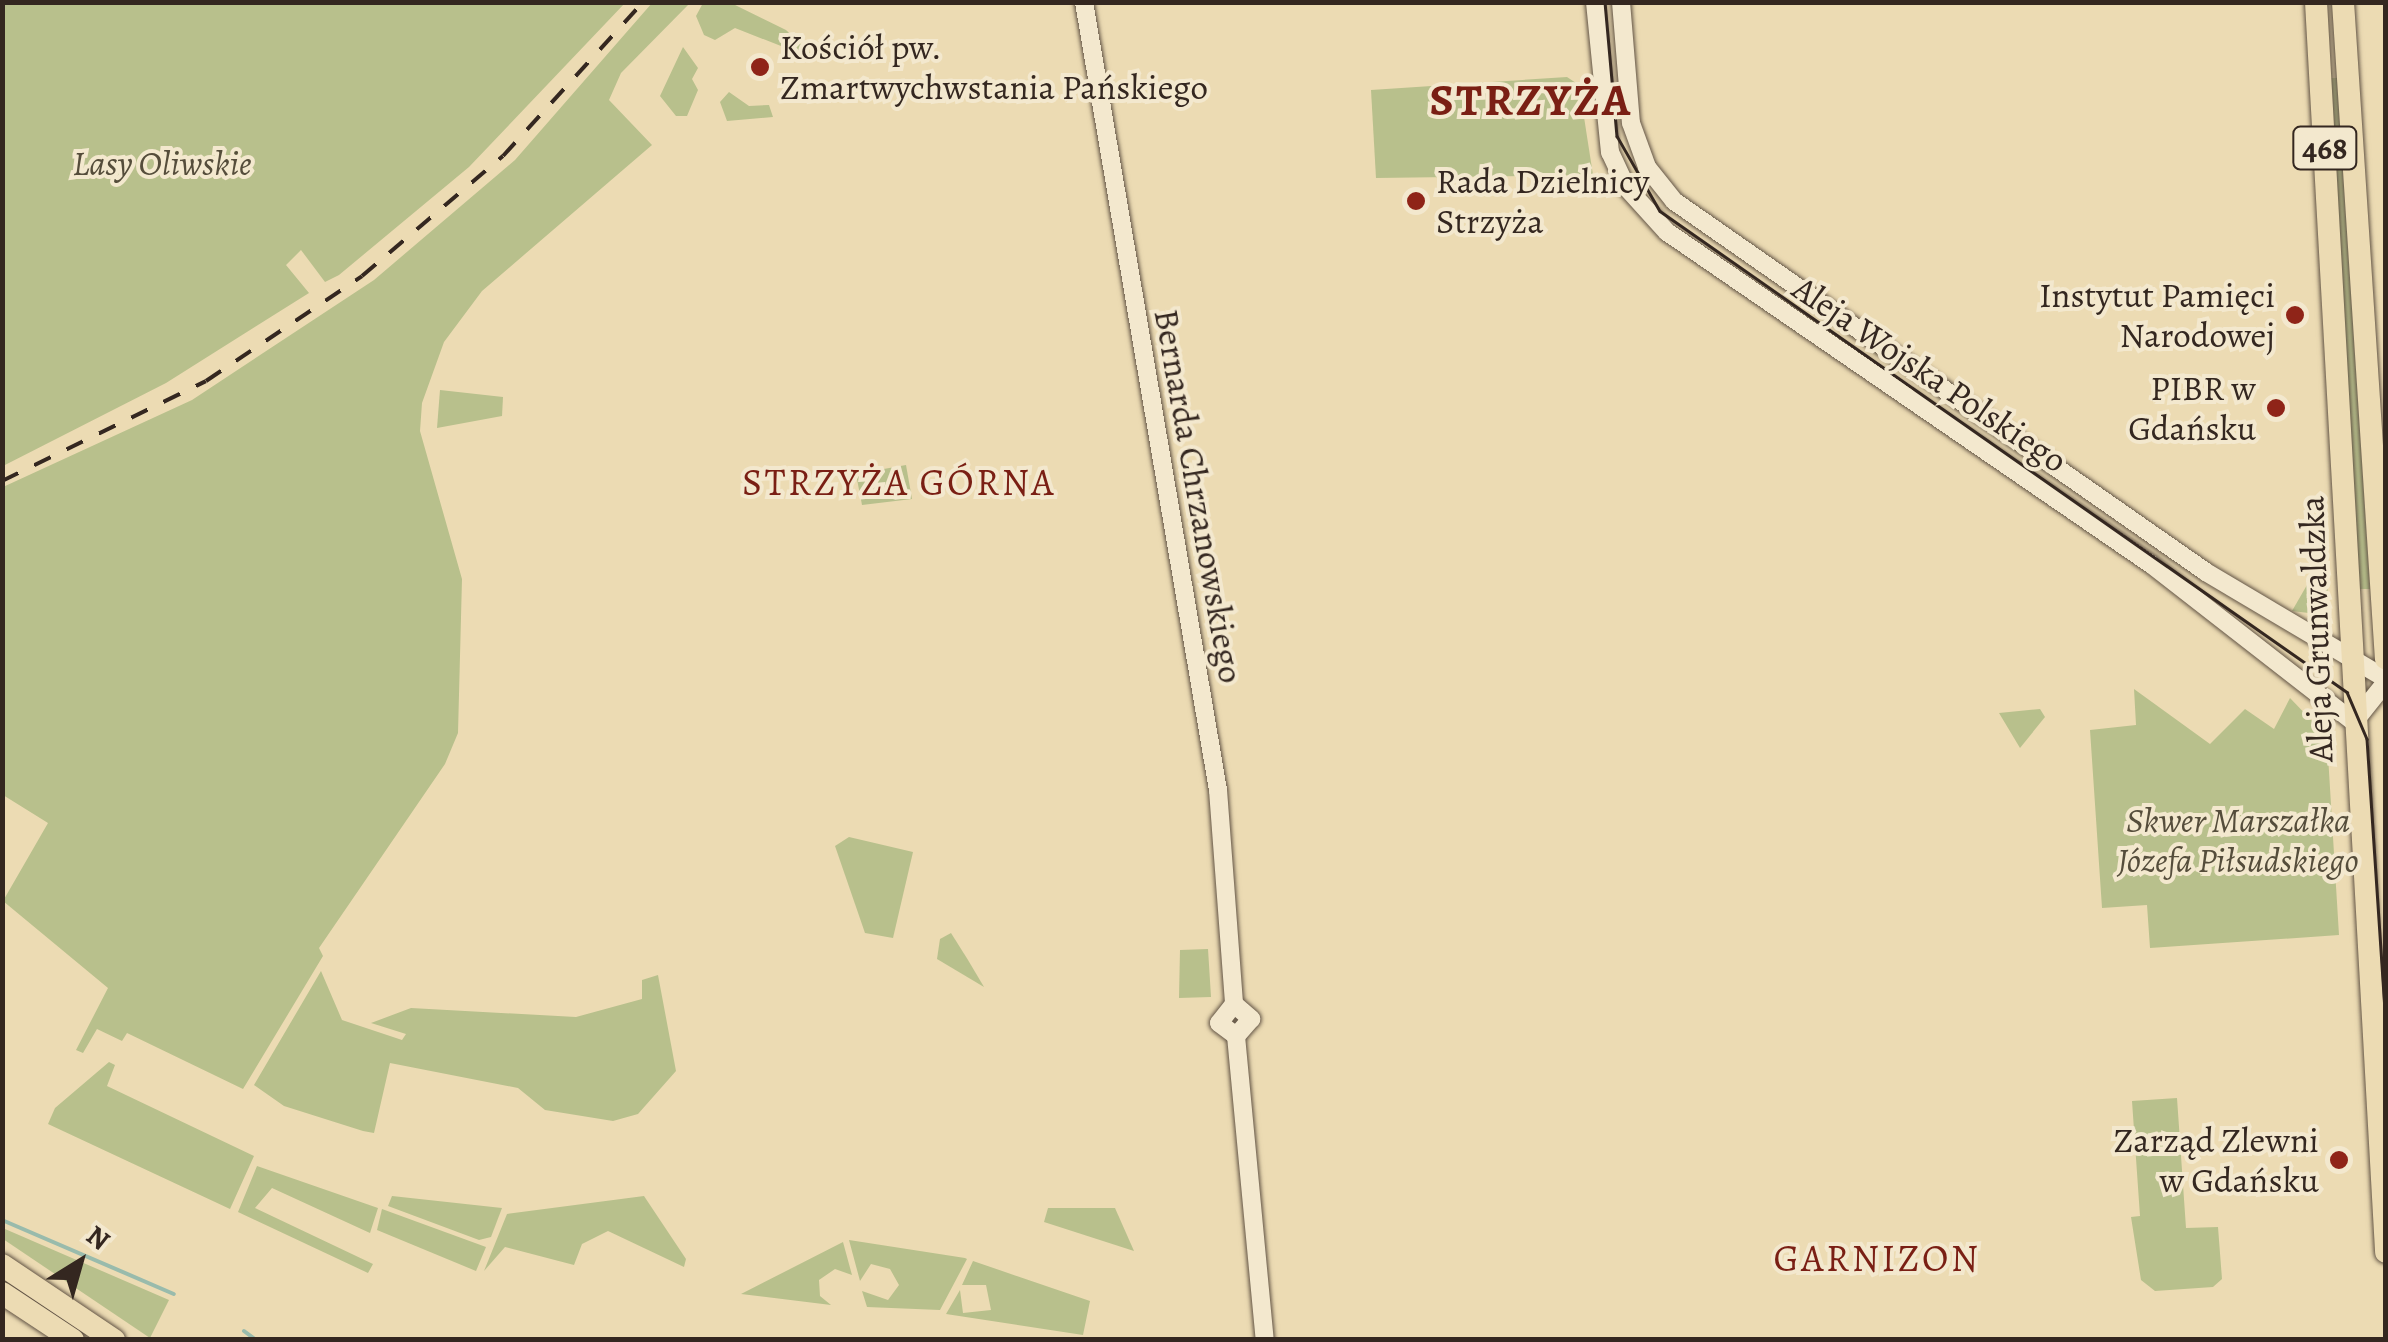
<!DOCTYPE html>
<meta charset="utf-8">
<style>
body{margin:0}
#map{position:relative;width:2388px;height:1342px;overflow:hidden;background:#ecdbb3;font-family:Alegreya,serif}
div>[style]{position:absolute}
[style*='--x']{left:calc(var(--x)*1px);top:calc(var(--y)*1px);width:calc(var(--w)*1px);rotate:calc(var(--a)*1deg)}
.green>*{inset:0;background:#b8c08c}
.stream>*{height:4px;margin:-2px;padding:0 2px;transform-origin:2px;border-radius:2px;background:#99bbac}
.roads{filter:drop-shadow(0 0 2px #625445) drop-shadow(0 0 2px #625445)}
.tertiary>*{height:18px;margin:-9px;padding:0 9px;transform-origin:9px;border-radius:9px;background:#f3e8ce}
.primary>*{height:22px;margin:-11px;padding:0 11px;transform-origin:11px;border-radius:11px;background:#ecdbb3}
.tram>*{height:2.5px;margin:-1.25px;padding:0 1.25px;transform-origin:1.25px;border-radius:1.25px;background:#342720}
.rail>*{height:4px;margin-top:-2px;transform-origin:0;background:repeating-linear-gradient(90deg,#342720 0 18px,transparent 0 36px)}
.dots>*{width:28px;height:28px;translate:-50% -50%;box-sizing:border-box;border:5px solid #f3e8ce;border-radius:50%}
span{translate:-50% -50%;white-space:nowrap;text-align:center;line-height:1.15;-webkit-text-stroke:8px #f3e8ce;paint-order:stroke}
.shield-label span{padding:2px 8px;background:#f3e8ce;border:2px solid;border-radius:8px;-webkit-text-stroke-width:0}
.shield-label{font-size:32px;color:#342720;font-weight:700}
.poi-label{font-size:35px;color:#342720}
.left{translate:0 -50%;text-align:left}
.right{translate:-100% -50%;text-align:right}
.park-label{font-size:35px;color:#554d3b;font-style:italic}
.street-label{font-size:35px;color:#342720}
.neighbourhood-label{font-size:38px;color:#7a1f14;letter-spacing:2.5px}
.district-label{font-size:45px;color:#7a1f14;font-weight:700;letter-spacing:2.5px}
.frame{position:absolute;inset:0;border:5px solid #342720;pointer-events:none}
.north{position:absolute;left:30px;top:1212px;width:100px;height:100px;-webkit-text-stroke:8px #f3e8ce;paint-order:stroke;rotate:37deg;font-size:28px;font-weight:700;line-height:40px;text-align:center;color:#342720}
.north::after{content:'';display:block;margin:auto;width:35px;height:45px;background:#342720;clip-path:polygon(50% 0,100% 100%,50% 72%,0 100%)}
</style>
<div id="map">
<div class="green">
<i style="clip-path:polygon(3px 2px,625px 2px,625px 3px,469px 167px,339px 275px,325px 282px,301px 250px,286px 265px,309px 293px,166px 383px,3px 466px)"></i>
<i style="clip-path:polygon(652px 3px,690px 3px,621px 73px,609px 100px,652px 145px,482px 291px,444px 342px,422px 403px,420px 431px,462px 579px,458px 733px,445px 764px,319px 948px,323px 956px,243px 1089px,127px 1033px,122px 1041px,97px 1029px,83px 1053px,76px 1050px,108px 988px,3px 901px,48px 823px,3px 795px,3px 487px,192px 400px,374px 280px,515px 160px)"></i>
<i style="clip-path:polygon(703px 3px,731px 3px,786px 30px,819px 61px,735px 28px,715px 40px,704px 35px,696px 16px)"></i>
<i style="clip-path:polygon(683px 47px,698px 68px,692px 79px,698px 90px,687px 116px,676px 116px,660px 96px)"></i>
<i style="clip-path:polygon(1567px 77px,1579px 85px,1593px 175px,1376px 178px,1371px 90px)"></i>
<i style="clip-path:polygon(2330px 78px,2337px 78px,2370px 589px,2360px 589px)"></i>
<i style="clip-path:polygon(729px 92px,749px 106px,769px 105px,773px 117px,727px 121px,720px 102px)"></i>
<i style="clip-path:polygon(440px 390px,503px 397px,502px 416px,437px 428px)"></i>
<i style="clip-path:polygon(906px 465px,912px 499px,862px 505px,856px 474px)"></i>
<i style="clip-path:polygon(2326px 552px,2328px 597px,2317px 614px,2292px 611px)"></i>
<i style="clip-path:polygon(2134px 689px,2210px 744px,2245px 709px,2274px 729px,2290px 698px,2314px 723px,2327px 739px,2339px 935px,2150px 948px,2147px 905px,2102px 908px,2090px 730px,2136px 725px)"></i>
<i style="clip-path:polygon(2040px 709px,2045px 717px,2020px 748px,1999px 713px)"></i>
<i style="clip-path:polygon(849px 837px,913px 852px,893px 938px,865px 933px,835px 846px)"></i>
<i style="clip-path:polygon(951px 933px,968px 960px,984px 987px,937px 959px,940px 939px)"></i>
<i style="clip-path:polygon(1208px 949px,1211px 997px,1179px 998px,1180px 950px)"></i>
<i style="clip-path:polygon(321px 971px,342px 1020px,402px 1040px,406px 1034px,371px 1023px,411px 1008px,576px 1017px,642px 999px,642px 980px,658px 975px,676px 1071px,638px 1114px,613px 1121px,545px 1110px,518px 1088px,390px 1063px,374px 1133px,363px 1131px,284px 1106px,254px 1085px)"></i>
<i style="clip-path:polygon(109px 1062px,115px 1065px,107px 1086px,254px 1156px,230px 1209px,48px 1124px,55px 1108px)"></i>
<i style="clip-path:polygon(2177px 1098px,2186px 1228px,2218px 1227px,2222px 1279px,2213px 1287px,2155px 1291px,2141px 1280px,2131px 1217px,2140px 1216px,2132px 1101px)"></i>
<i style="clip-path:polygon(257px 1166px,378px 1208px,370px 1233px,272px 1188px,255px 1208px,373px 1264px,368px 1273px,238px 1212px)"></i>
<i style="clip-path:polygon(392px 1196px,502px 1208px,491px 1237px,479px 1240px,388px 1206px)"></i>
<i style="clip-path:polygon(644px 1196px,686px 1259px,684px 1267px,608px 1231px,582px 1244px,574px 1265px,505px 1247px,484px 1271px,507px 1214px)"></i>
<i style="clip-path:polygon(1048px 1208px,1115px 1208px,1134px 1251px,1044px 1222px)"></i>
<i style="clip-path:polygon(382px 1209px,486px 1247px,476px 1271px,377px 1230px)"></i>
<i style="clip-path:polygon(5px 1229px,169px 1300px,150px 1338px,3px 1239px)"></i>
<i style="clip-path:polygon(849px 1240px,965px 1258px,967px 1259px,940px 1310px,867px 1307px,862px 1291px,888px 1300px,899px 1285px,890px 1269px,871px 1264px,860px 1281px)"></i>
<i style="clip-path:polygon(843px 1242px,852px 1275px,835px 1269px,819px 1280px,820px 1296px,831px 1305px,741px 1294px)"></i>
<i style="clip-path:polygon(973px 1261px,1090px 1301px,1083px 1335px,946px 1314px,960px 1290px,963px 1313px,991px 1310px,986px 1285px,962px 1285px)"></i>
</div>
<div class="stream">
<i style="--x:2;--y:1220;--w:187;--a:23.3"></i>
<i style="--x:244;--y:1331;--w:15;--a:37"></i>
</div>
<div class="roads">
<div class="tertiary">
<i style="--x:1084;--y:2;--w:799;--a:80.35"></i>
<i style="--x:1218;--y:790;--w:215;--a:85.7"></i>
<i style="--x:1595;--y:2;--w:151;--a:84.3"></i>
<i style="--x:1610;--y:152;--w:38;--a:65"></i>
<i style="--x:1626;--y:187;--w:61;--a:47.7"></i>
<i style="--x:1667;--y:232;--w:588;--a:34.47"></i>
<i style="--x:2152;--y:565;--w:256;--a:37.9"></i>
<i style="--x:2354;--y:722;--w:51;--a:-51.3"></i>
<i style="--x:1621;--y:2;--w:121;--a:85.3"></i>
<i style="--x:1631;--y:123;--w:47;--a:70"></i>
<i style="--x:1647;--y:167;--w:43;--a:51.5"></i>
<i style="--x:1674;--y:201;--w:649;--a:34.89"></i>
<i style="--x:2206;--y:572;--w:209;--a:30.7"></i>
<i style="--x:1234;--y:1004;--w:24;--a:128"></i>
<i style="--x:1219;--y:1023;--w:21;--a:37"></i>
<i style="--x:1234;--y:1004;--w:23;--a:41"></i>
<i style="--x:1251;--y:1019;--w:23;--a:131"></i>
<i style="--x:1236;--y:1036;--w:305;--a:84.6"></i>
</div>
<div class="primary">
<i style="--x:2316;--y:2;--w:1252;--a:86.79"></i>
<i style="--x:2343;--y:2;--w:658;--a:86.26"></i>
<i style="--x:2;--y:1265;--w:135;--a:33.8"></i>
<i style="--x:2;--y:1293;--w:85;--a:33.5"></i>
</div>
</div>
<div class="tram">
<i style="--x:1605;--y:2;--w:135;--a:84.9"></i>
<i style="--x:1617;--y:136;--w:86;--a:60.2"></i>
<i style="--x:1660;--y:211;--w:839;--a:35"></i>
<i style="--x:2347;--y:692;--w:51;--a:66.9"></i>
<i style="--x:2367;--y:739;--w:288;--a:86.2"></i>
</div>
<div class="rail">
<i style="--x:2;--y:481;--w:227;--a:-26.1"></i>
<i style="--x:206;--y:381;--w:188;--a:-33.9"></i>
<i style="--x:362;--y:276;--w:185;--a:-40.4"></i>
<i style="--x:503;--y:156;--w:208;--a:-47.7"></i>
</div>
<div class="dots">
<i style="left:760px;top:67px;background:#8f2418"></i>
<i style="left:1416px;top:201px;background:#8f2418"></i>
<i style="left:2295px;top:315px;background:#8f2418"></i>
<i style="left:2276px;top:408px;background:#8f2418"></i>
<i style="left:2339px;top:1160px;background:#8f2418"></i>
</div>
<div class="shield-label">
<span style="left:2325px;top:148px">468</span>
</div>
<div class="poi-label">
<span class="left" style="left:780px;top:67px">Kościół pw.<br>Zmartwychwstania Pańskiego</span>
<span class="left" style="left:1436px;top:201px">Rada Dzielnicy<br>Strzyża</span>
<span class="right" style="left:2275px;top:315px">Instytut Pamięci<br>Narodowej</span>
<span class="right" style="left:2256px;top:408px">PIBR w<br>Gdańsku</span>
<span class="right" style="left:2319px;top:1160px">Zarząd Zlewni<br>w Gdańsku</span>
</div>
<div class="park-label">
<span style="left:162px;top:163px">Lasy Oliwskie</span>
<span style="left:2238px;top:840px">Skwer Marszałka<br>Józefa Piłsudskiego</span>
</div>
<div class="street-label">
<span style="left:1930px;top:374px;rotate:34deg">Aleja Wojska Polskiego</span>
<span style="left:1199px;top:496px;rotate:80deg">Bernarda Chrzanowskiego</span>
<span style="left:2316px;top:629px;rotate:-92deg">Aleja Grunwaldzka</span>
</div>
<div class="neighbourhood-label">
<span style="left:899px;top:483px">STRZYŻA GÓRNA</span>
<span style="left:1877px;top:1259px">GARNIZON</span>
</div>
<div class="district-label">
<span style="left:1531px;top:101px">STRZYŻA</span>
</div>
<div class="frame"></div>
<div class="north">N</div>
</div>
